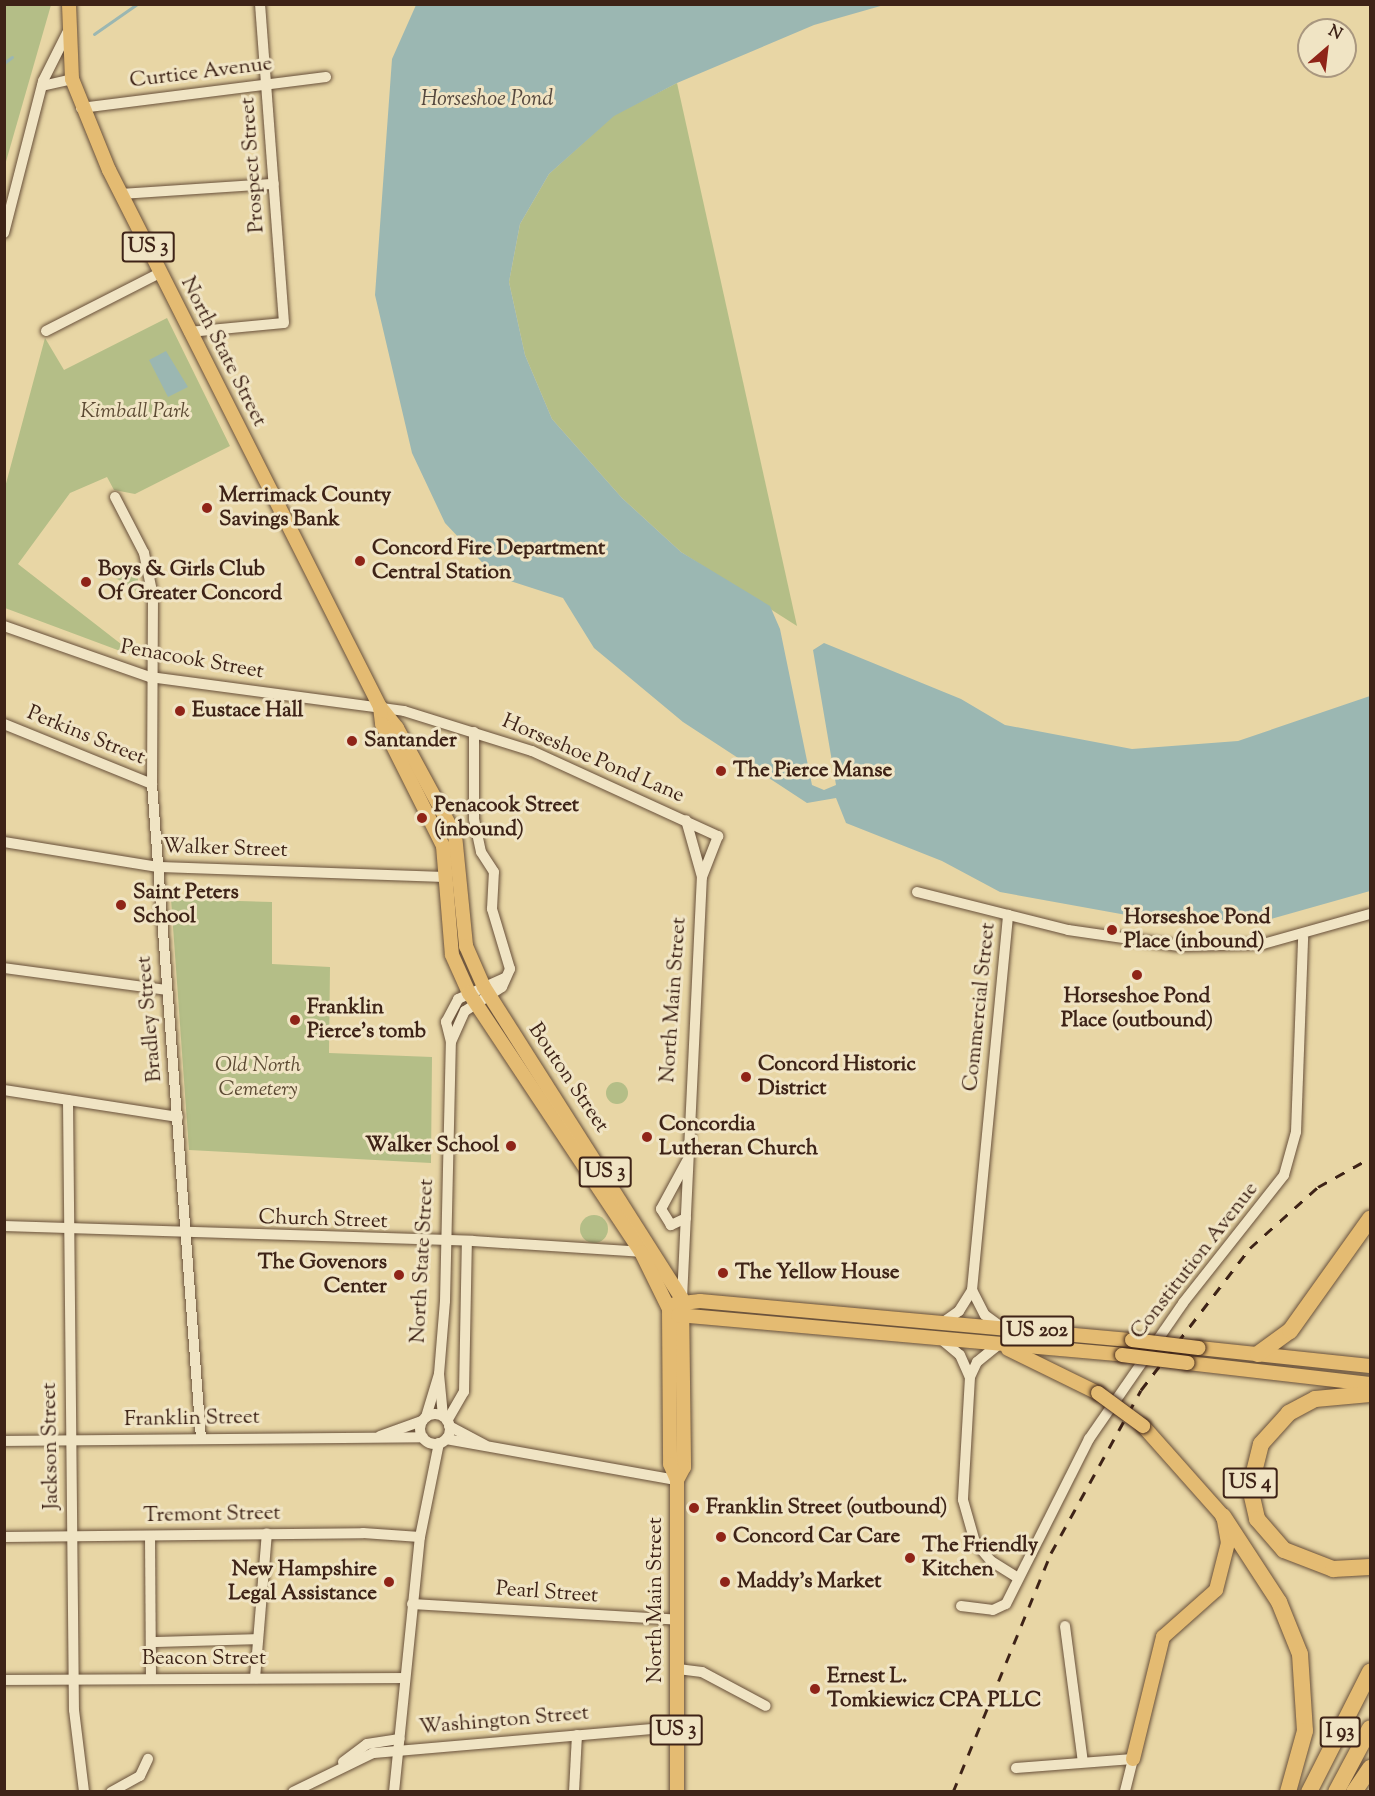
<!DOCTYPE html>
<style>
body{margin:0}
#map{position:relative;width:1375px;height:1796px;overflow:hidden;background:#e8d6a5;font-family:"Sorts Mill Goudy",serif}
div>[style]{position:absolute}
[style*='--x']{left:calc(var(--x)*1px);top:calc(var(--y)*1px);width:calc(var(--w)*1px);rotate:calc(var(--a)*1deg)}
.green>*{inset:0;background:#b4be87}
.round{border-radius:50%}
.water>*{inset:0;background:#9bb7b2}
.stream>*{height:3px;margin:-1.5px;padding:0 1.5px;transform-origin:1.5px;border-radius:1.5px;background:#9bb7b2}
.roads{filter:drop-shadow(0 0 2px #68503a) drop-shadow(0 0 2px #68503a)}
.minor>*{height:10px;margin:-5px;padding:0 5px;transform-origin:5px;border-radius:5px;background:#f0e4c4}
.minor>.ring{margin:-5px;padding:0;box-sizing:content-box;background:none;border:10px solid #f0e4c4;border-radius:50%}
.major>*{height:14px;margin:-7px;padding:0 7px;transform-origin:7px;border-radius:7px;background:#e4bb72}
.highway>*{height:16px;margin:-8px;padding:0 8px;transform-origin:8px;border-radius:8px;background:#e4bb72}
.rail>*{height:3px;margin-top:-1.5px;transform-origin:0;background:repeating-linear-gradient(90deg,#3e2317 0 10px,transparent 0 20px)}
.bridges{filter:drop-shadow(0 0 2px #3e2317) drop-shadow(0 0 2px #3e2317)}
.major-bridge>*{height:14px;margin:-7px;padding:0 7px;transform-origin:7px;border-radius:7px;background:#e4bb72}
.dots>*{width:16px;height:16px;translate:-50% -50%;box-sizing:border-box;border:3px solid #f0e4c4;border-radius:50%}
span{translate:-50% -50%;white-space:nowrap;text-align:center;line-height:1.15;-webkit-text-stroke:6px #f0e4c4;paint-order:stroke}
.shield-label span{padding:2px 4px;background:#f0e4c4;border:2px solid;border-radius:4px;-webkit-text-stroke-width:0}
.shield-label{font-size:20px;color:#3e2317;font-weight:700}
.street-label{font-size:21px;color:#3e2317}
.park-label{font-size:21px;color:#5c4a33;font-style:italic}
.poi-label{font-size:21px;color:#3e2317;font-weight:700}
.left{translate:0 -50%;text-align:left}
.right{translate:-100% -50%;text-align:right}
.water-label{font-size:22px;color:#55483e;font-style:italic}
.frame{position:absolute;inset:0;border:6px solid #3e2317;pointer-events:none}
.north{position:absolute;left:1297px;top:18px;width:60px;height:60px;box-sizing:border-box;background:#f0e4c4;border:2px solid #a9977f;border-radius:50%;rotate:28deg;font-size:16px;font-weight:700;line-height:24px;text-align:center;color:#3e2317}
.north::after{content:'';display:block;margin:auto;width:21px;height:27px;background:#8f2418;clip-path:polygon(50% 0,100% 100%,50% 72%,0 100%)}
</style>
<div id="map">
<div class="green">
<i style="clip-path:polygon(5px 4px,51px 5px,5px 165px,4px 5px)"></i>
<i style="clip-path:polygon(677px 83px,797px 626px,681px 552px,622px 498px,552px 419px,525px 355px,509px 282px,520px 224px,549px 174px,614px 115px)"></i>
<i style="clip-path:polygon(167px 318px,230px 446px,135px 494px,114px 490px,107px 477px,70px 493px,18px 564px,139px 658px,5px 608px,4px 491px,45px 338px,64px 370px)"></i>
<i style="clip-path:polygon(123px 566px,135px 566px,141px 594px,114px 577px)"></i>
<i style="clip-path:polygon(171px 899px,272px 902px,272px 964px,330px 967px,329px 1053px,432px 1057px,431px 1163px,189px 1150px)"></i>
<i class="round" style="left:606px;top:1082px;width:22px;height:22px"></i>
<i class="round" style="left:580px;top:1215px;width:28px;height:28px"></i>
</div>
<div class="water">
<i style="clip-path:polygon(416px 5px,884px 5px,814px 25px,677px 83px,614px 116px,549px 174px,520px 224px,509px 282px,525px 355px,552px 419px,622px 498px,681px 552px,770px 606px,780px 629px,812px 785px,824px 790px,836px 785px,813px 650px,824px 643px,961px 699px,1005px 725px,1132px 749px,1238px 741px,1370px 696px,1370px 891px,1260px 922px,1143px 918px,1000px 892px,942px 861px,846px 823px,836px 798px,807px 803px,683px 722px,594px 648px,563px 598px,495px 576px,445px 523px,412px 453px,375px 295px,392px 59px)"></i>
<i style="clip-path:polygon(166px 351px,188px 387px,168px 397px,149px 360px)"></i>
</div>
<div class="stream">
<i style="--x:94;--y:34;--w:52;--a:-34.9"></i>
<i style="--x:4;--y:63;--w:10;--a:-37"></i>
</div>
<div class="roads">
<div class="minor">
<i style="--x:42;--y:86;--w:31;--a:-13"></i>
<i style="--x:81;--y:108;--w:247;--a:-7.2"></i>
<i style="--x:122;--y:194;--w:152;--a:-3.8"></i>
<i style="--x:4;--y:233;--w:157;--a:-75.6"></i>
<i style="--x:43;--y:81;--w:54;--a:-63.4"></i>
<i style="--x:46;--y:331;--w:128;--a:-27"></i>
<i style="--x:189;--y:332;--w:95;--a:-5.4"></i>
<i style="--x:284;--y:323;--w:320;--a:-94.3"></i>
<i style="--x:115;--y:497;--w:63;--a:62.6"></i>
<i style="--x:144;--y:553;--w:44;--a:78.2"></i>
<i style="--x:153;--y:596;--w:188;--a:90.3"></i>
<i style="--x:152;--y:784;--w:656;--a:85.72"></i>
<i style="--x:4;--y:626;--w:155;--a:19.3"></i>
<i style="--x:150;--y:677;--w:256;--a:7.6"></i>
<i style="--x:404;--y:711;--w:134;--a:17.4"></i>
<i style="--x:532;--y:751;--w:205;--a:24.6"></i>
<i style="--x:718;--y:836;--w:44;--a:111.3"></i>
<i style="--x:4;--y:724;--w:160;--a:22.1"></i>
<i style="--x:4;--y:842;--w:156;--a:9.2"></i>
<i style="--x:158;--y:867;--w:289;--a:2"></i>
<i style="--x:917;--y:892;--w:156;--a:14.1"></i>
<i style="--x:1068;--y:930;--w:112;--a:8.2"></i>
<i style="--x:1179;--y:946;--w:84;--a:-1.4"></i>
<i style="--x:1263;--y:944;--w:111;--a:-15.7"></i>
<i style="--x:4;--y:968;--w:164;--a:7.7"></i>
<i style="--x:451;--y:1042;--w:21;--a:-104"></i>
<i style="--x:446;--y:1022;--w:26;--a:-62"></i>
<i style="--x:458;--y:999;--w:51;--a:-24.1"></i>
<i style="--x:4;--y:1090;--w:176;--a:8.8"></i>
<i style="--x:68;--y:1100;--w:610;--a:89.44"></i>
<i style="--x:74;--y:1710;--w:83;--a:83"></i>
<i style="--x:686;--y:1218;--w:17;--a:155"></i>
<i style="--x:671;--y:1225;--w:19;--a:-122"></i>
<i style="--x:661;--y:1209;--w:55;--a:-61.6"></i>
<i style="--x:4;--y:1226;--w:469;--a:1.8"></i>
<i style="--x:473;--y:1241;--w:168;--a:3.7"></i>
<i style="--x:972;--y:1290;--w:28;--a:63"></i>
<i style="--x:985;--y:1315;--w:22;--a:36"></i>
<i style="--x:682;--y:1299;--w:422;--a:-87.3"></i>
<i style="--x:702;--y:877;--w:59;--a:-105.7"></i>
<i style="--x:942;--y:1323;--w:21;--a:-35"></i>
<i style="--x:959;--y:1311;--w:25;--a:-58"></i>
<i style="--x:972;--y:1290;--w:377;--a:-84.5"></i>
<i style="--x:942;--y:1340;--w:23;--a:40"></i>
<i style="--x:960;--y:1355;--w:24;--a:66"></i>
<i style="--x:998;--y:1345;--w:27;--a:141"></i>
<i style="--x:977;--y:1362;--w:17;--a:115"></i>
<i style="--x:970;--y:1377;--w:123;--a:93.3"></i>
<i style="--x:963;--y:1500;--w:44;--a:74.1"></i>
<i style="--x:975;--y:1542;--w:25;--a:50"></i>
<i style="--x:991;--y:1561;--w:32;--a:32"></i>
<i style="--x:439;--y:1374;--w:42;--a:84.6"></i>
<i class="ring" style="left:420px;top:1414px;width:20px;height:20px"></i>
<i style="--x:426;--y:1417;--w:45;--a:-73.2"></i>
<i style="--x:439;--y:1374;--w:73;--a:-85.3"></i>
<i style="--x:445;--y:1301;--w:259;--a:-88.7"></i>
<i style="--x:451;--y:1042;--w:34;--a:-66"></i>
<i style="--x:465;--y:1011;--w:44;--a:-33"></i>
<i style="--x:502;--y:987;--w:20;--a:-66"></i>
<i style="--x:510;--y:969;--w:63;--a:-106.7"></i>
<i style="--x:492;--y:909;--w:37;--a:-87"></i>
<i style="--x:494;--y:872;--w:24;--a:-123"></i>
<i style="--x:481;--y:852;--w:34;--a:-102"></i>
<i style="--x:474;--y:819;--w:87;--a:-90"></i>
<i style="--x:447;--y:1421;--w:34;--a:-60"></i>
<i style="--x:464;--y:1392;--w:151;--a:-88.9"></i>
<i style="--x:449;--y:1426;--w:41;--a:27.8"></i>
<i style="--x:380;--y:1436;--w:45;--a:-19.7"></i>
<i style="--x:446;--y:1439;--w:235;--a:10.1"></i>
<i style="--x:4;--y:1441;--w:419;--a:-0.5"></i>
<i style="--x:150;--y:1536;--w:143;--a:89.6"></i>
<i style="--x:4;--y:1537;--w:359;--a:-0.6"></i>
<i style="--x:363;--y:1533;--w:57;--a:4"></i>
<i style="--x:412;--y:1604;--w:267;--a:3.4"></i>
<i style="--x:961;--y:1606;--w:32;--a:7"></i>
<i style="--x:993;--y:1610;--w:14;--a:-25"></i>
<i style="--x:1006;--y:1604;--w:185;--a:-63.3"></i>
<i style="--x:1089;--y:1439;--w:165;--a:-55.3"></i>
<i style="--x:1183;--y:1303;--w:163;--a:-51.7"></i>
<i style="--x:1284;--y:1175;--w:45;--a:-74.4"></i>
<i style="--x:1296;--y:1132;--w:195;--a:-87.9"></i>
<i style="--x:1065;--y:1626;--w:137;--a:82.5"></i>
<i style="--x:152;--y:1642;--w:105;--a:-1.6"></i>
<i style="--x:678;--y:1669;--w:24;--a:7"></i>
<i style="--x:702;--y:1672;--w:72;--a:28"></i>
<i style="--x:255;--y:1678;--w:145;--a:-85.3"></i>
<i style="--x:4;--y:1680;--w:400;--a:-0.3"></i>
<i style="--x:343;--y:1762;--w:30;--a:-37"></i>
<i style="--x:367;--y:1744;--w:33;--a:-9"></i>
<i style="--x:1016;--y:1768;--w:117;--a:-4.4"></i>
<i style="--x:1133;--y:1759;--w:34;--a:104"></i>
<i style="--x:111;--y:1792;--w:33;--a:-29"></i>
<i style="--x:140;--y:1776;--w:19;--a:-65"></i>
<i style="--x:293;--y:1792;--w:89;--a:-26"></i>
<i style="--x:373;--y:1753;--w:304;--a:-4.9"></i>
<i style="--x:394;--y:1792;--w:256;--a:-84.2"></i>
<i style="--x:420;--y:1537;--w:96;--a:-78.6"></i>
<i style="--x:574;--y:1792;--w:57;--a:-87"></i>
</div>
<div class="major">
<i style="--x:69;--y:4;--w:75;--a:87.7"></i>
<i style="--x:72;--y:79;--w:98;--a:67.9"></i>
<i style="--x:109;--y:170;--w:602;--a:63.22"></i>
<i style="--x:380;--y:707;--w:27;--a:51"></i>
<i style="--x:397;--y:728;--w:122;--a:61.5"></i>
<i style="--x:455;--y:835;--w:112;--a:84.3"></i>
<i style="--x:466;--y:946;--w:45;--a:66.3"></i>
<i style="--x:484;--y:987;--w:370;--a:57.6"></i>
<i style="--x:682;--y:1299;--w:168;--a:89.3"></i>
<i style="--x:684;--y:1467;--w:15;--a:118"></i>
<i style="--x:380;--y:707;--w:17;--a:83"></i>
<i style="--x:382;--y:724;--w:136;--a:63.4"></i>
<i style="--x:443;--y:846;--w:109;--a:85.3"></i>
<i style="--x:452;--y:955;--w:42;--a:65.9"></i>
<i style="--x:469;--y:993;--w:311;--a:56.4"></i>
<i style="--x:641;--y:1252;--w:64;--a:63.8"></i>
<i style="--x:669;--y:1309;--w:155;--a:89.6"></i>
<i style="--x:670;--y:1464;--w:17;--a:66"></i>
<i style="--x:677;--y:1480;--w:312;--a:90"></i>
<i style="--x:675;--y:1304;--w:25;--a:-7"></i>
<i style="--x:700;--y:1301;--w:434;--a:5.2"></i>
<i style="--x:678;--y:1315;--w:446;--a:5.1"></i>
<i style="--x:1199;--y:1348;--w:172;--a:6"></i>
<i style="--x:1008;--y:1349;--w:100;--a:26.1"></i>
<i style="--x:1188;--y:1363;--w:183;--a:6.6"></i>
<i style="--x:1133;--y:1759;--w:126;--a:-76.2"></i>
<i style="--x:1163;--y:1637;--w:71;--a:-41.6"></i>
<i style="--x:1216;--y:1590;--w:49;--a:-75.7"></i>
<i style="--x:1228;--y:1543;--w:27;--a:-100"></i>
<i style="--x:1223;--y:1516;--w:120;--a:-131.6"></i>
</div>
<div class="highway">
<i style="--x:1258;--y:1354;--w:39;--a:-36"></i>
<i style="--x:1290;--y:1331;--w:138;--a:-54.5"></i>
<i style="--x:1370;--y:1394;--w:55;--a:174.8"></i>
<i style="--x:1315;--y:1399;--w:30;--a:152"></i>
<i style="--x:1289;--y:1413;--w:42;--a:132.1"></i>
<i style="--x:1261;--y:1444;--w:45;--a:104"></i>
<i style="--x:1250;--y:1488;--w:32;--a:77"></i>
<i style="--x:1257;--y:1519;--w:41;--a:48.9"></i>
<i style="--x:1284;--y:1550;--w:53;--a:21.2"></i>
<i style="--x:1333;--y:1569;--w:37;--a:-3"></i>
<i style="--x:1223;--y:1516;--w:103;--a:56.9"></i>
<i style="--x:1279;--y:1602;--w:56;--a:68"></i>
<i style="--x:1300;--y:1654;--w:77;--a:86.3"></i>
<i style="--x:1305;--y:1731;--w:63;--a:105.6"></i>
<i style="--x:1309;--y:1792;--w:135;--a:-63.1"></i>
<i style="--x:1336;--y:1792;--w:72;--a:-62"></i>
<i style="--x:1354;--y:1792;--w:29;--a:-56"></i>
</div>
</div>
<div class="rail">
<i style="--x:953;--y:1792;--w:258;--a:-67.7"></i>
<i style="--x:1051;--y:1553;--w:186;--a:-61.1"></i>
<i style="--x:1141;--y:1390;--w:179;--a:-52.5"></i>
<i style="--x:1250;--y:1248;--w:91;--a:-41.9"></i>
<i style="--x:1318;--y:1187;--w:60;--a:-29.1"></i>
</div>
<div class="bridges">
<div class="major-bridge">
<i style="--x:1132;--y:1340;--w:67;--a:6.8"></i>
<i style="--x:1122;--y:1355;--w:66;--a:6.9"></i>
<i style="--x:1098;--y:1393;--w:56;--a:36.3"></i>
</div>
</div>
<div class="dots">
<i style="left:207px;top:508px;background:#8f2418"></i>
<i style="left:360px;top:561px;background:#8f2418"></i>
<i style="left:86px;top:582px;background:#8f2418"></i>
<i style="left:180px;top:711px;background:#8f2418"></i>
<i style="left:352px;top:741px;background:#8f2418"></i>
<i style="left:721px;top:771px;background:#8f2418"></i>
<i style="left:422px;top:818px;background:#8f2418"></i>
<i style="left:121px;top:905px;background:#8f2418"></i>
<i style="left:1112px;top:930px;background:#8f2418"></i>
<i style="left:1137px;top:975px;background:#8f2418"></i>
<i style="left:295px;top:1020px;background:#8f2418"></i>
<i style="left:746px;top:1077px;background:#8f2418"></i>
<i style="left:647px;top:1137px;background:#8f2418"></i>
<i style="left:511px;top:1146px;background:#8f2418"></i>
<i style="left:723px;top:1273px;background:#8f2418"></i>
<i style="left:399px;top:1275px;background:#8f2418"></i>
<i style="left:694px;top:1508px;background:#8f2418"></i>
<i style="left:721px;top:1537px;background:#8f2418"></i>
<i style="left:910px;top:1558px;background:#8f2418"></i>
<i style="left:389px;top:1582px;background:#8f2418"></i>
<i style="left:725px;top:1582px;background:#8f2418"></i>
<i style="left:815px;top:1689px;background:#8f2418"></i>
</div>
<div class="shield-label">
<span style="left:148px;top:247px">US 3</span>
<span style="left:605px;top:1172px">US 3</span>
<span style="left:1037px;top:1331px">US 202</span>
<span style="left:1250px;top:1483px">US 4</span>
<span style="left:676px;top:1730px">US 3</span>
<span style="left:1340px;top:1732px">I 93</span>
</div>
<div class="street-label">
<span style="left:201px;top:73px;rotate:-7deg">Curtice Avenue</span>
<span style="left:253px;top:165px;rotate:-94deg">Prospect Street</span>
<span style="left:223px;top:352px;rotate:63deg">North State Street</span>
<span style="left:192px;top:660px;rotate:10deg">Penacook Street</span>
<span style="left:86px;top:736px;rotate:22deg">Perkins Street</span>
<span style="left:593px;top:759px;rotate:23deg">Horseshoe Pond Lane</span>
<span style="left:225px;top:849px;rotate:2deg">Walker Street</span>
<span style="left:674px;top:1000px;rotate:-86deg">North Main Street</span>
<span style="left:980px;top:1007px;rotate:-84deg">Commercial Street</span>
<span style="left:150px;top:1019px;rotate:-95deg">Bradley Street</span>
<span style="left:568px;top:1078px;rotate:56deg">Bouton Street</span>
<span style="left:323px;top:1220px;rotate:2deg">Church Street</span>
<span style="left:423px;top:1261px;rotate:-87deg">North State Street</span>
<span style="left:1195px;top:1261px;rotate:-52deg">Constitution Avenue</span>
<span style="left:192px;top:1419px;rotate:-1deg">Franklin Street</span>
<span style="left:51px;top:1446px;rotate:-91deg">Jackson Street</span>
<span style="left:212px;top:1515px;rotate:-1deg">Tremont Street</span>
<span style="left:547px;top:1593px;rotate:4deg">Pearl Street</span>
<span style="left:656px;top:1600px;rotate:-90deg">North Main Street</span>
<span style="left:204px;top:1659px">Beacon Street</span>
<span style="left:504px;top:1721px;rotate:-5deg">Washington Street</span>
</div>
<div class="park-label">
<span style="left:135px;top:412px">Kimball Park</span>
<span style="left:258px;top:1078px">Old North<br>Cemetery</span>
</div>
<div class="poi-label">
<span class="left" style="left:219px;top:508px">Merrimack County<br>Savings Bank</span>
<span class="left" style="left:372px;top:561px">Concord Fire Department<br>Central Station</span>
<span class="left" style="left:98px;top:582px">Boys &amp; Girls Club<br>Of Greater Concord</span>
<span class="left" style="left:192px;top:711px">Eustace Hall</span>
<span class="left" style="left:364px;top:741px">Santander</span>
<span class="left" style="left:733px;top:771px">The Pierce Manse</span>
<span class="left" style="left:434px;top:818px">Penacook Street<br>(inbound)</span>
<span class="left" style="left:133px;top:905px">Saint Peters<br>School</span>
<span class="left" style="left:1124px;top:930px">Horseshoe Pond<br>Place (inbound)</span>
<span style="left:1137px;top:1009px">Horseshoe Pond<br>Place (outbound)</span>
<span class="left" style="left:307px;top:1020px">Franklin<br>Pierce's tomb</span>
<span class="left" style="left:758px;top:1077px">Concord Historic<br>District</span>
<span class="left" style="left:659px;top:1137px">Concordia<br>Lutheran Church</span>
<span class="right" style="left:499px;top:1146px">Walker School</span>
<span class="right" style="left:387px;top:1275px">The Govenors<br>Center</span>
<span class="left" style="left:735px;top:1273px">The Yellow House</span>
<span class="left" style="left:706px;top:1508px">Franklin Street (outbound)</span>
<span class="left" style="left:733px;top:1537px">Concord Car Care</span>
<span class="left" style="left:922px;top:1558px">The Friendly<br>Kitchen</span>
<span class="right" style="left:377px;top:1582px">New Hampshire<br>Legal Assistance</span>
<span class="left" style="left:737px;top:1582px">Maddy's Market</span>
<span class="left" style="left:827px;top:1689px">Ernest L.<br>Tomkiewicz CPA PLLC</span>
</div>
<div class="water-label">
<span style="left:487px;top:101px">Horseshoe Pond</span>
</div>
<div class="frame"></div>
<div class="north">N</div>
</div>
